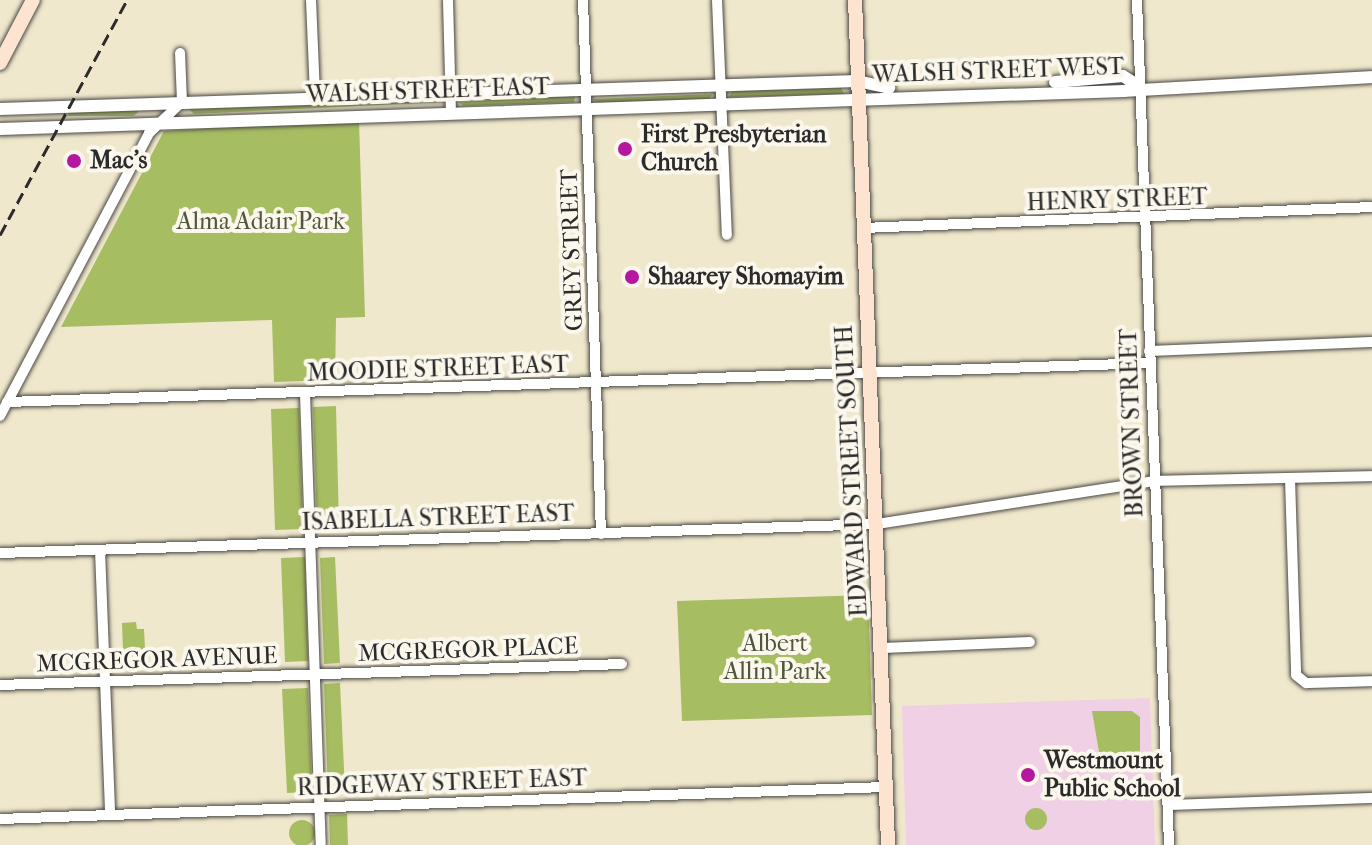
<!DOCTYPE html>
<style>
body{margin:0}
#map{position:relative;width:1372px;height:845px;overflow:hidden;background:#f0e8cd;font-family:"IM FELL French Canon",serif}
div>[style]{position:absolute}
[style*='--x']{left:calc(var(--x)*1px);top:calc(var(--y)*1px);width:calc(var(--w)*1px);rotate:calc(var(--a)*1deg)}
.built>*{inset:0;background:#f0d0e4}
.green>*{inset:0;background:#a7bd62}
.round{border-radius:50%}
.roads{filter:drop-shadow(0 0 2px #494743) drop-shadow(0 0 2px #494743)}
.minor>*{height:10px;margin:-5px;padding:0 5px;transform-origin:5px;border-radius:5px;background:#fff}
.tertiary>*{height:12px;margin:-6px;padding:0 6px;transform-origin:6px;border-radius:6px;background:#fff}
.secondary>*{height:14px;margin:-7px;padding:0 7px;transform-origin:7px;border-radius:7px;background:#fde4d0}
.rail>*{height:3px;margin-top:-1.5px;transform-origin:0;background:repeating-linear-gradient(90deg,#2b2b2b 0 12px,transparent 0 18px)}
.dots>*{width:22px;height:22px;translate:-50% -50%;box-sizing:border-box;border:4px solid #fbf7ec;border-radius:50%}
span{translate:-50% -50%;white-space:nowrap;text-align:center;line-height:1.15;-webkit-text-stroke:8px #fbf7ec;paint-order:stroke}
.street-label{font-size:24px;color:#2b2b2b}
.poi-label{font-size:24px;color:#2b2b2b;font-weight:700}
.left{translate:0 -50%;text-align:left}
.park-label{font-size:24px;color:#50573c}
</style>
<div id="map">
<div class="built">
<i style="clip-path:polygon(1150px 698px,1155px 845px,906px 845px,902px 706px)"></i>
</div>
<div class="green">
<i style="clip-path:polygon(841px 88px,844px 94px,729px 97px,732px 91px)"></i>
<i style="clip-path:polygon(712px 94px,709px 100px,597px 103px,593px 99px)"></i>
<i style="clip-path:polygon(575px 96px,574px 102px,463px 106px,459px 102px)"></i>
<i style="clip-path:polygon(443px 102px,194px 114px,189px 109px,440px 101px)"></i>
<i style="clip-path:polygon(140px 110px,134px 116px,67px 116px,70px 112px)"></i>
<i style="clip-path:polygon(359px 120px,365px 317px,336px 318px,335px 380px,274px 382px,272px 320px,61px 327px,164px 131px)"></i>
<i style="clip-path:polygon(336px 406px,339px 527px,317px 528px,313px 407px)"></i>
<i style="clip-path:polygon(299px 408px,303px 529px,275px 530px,271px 409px)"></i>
<i style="clip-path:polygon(305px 557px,308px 661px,285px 662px,281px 558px)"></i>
<i style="clip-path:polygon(335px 557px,340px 663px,324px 664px,320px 558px)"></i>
<i style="clip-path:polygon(868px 595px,872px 715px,682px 721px,677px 601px)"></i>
<i style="clip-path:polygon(136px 622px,137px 629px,144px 629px,145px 649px,130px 659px,123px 650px,122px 623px)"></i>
<i style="clip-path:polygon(340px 683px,345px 790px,328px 790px,324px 684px)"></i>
<i style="clip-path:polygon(308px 688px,312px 792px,287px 793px,282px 689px)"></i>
<i style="clip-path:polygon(1092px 711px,1132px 711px,1140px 717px,1140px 759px,1117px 760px,1099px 752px)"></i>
<i class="round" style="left:1025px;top:808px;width:22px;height:22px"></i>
<i style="clip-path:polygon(347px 814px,348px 845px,330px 845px,329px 815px)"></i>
<i class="round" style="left:289px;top:820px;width:26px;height:26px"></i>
</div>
<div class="roads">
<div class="minor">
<i style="--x:311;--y:0;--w:97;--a:87.6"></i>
<i style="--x:448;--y:0;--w:113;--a:88.5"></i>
<i style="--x:583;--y:0;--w:534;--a:88.07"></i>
<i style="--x:717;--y:0;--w:235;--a:87.6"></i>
<i style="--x:1137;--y:0;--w:846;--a:87.83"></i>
<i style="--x:863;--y:228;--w:509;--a:-2.36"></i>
<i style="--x:1149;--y:351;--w:223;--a:-2.3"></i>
<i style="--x:305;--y:394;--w:451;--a:88"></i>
<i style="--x:7;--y:402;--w:1144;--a:-1.95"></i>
<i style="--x:0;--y:416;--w:320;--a:-62.2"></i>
<i style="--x:149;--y:133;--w:45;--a:-43.2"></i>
<i style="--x:182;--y:102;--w:49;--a:-92.3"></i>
<i style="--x:1290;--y:479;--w:196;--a:88.2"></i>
<i style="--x:1296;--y:675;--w:13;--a:39"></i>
<i style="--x:1306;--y:683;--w:66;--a:-1.7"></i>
<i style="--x:100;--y:550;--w:265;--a:87.8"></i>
<i style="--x:0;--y:553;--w:877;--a:-1.89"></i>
<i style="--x:877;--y:524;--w:281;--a:-8.8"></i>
<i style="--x:1155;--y:481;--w:217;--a:-1.3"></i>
<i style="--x:882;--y:648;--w:148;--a:-2.3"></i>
<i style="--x:0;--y:685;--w:622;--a:-1.93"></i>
<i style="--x:1168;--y:805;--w:204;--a:-2"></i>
<i style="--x:0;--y:819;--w:887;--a:-2.07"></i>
</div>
<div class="tertiary">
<i style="--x:1055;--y:82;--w:68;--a:-5"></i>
<i style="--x:1123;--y:76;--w:20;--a:33"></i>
<i style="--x:0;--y:109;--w:857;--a:-1.87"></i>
<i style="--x:857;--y:81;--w:33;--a:12"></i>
<i style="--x:0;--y:129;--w:1125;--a:-1.94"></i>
<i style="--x:1124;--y:91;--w:248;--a:-3.2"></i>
</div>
<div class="secondary">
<i style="--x:855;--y:0;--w:846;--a:87.76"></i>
<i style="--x:0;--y:63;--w:71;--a:-62.4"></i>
</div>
</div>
<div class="rail">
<i style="--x:0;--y:235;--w:267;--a:-61.6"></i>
</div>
<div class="dots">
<i style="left:625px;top:149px;background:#b5179e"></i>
<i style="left:74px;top:161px;background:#b5179e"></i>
<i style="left:632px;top:277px;background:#b5179e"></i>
<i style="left:1028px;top:775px;background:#b5179e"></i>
</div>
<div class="street-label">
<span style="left:998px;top:71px;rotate:-2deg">WALSH STREET WEST</span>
<span style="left:428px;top:91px;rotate:-2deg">WALSH STREET EAST</span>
<span style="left:1117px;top:200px;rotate:-2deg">HENRY STREET</span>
<span style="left:572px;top:250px;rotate:-92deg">GREY STREET</span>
<span style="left:438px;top:369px;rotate:-2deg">MOODIE STREET EAST</span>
<span style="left:1132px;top:423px;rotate:-92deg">BROWN STREET</span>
<span style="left:852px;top:471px;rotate:-93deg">EDWARD STREET SOUTH</span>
<span style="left:438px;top:518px;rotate:-2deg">ISABELLA STREET EAST</span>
<span style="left:468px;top:650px;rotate:-2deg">MCGREGOR PLACE</span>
<span style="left:157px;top:660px;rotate:-2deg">MCGREGOR AVENUE</span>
<span style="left:442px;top:783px;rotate:-2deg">RIDGEWAY STREET EAST</span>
</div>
<div class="poi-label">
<span class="left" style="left:641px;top:149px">First Presbyterian<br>Church</span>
<span class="left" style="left:90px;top:161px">Mac's</span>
<span class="left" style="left:648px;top:277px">Shaarey Shomayim</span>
<span class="left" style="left:1044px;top:775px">Westmount<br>Public School</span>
</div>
<div class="park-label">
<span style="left:261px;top:222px">Alma Adair Park</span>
<span style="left:775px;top:658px">Albert<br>Allin Park</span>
</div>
</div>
